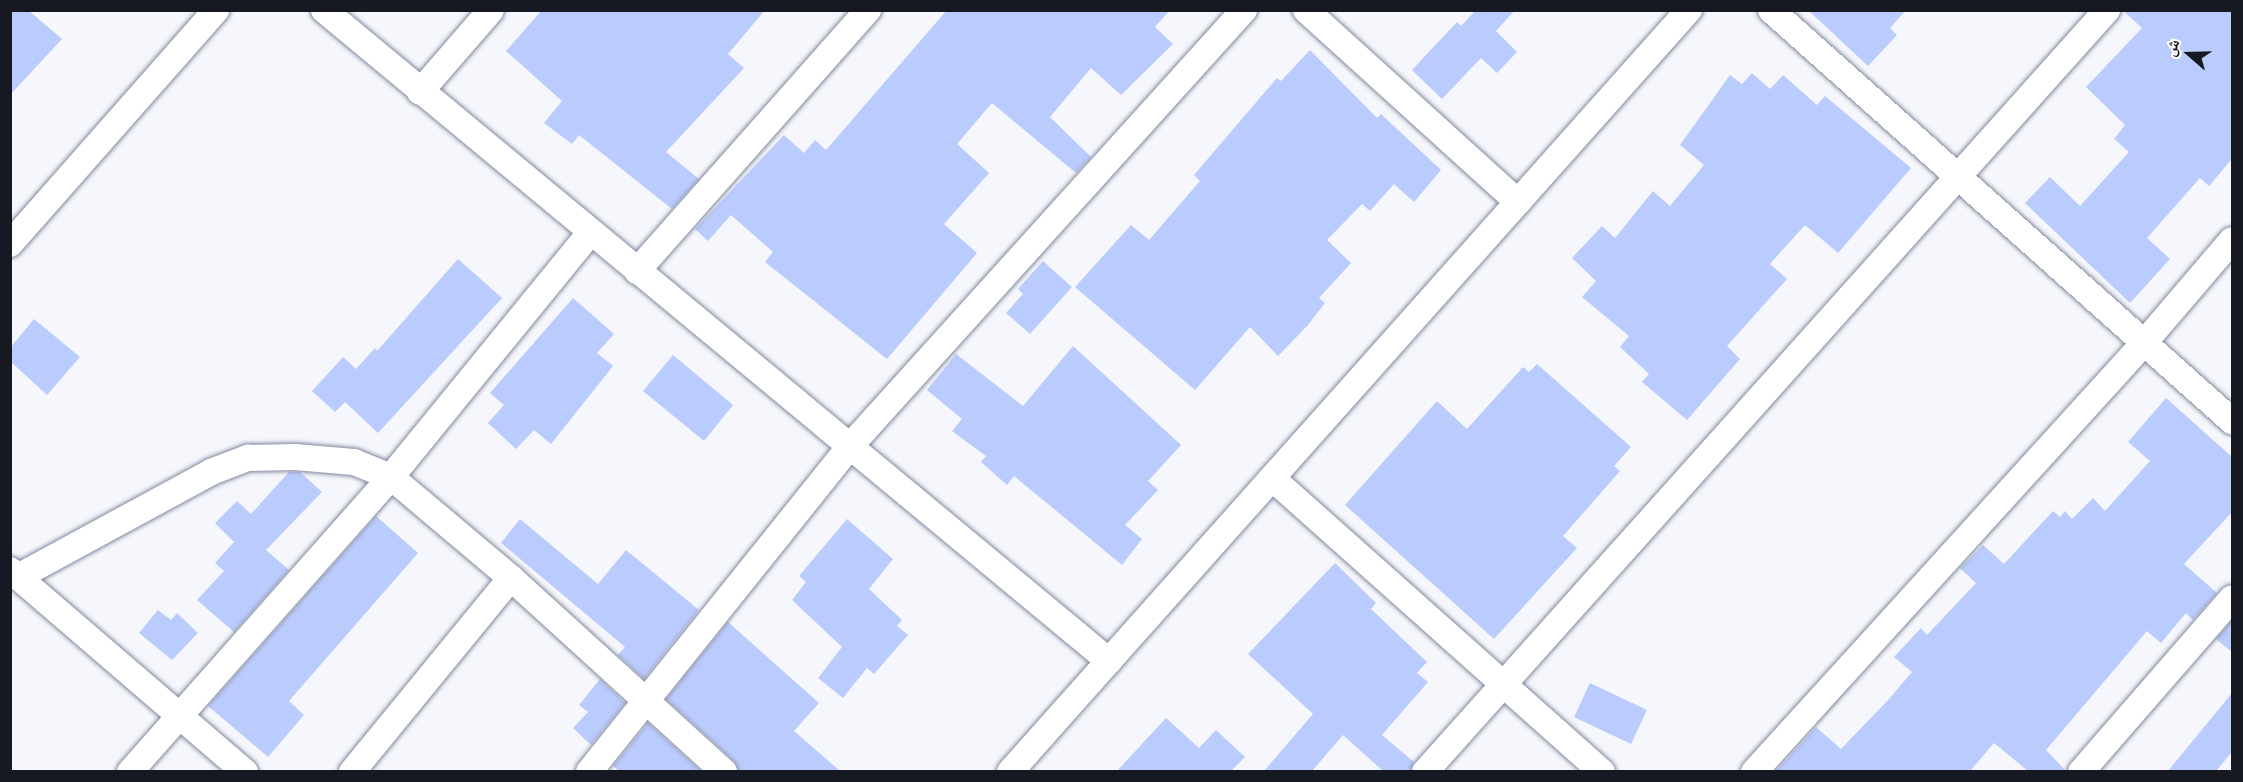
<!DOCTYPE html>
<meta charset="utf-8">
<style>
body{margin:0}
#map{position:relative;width:2243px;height:782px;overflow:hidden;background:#f6f7fc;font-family:"Fira Sans","Noto Naskh Arabic",sans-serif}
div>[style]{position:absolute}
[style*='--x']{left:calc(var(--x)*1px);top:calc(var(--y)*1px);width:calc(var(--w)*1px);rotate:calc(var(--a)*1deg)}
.building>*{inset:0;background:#bacbfd}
.roads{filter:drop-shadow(0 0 2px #81899f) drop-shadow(0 0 2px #81899f)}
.minor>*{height:26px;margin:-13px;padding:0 13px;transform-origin:13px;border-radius:13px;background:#fff}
span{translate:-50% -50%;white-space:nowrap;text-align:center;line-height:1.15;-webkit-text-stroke:6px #fff;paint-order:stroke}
.frame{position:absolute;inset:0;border:12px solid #171922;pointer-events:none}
.north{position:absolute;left:2159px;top:24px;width:60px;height:60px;-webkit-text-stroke:4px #fff;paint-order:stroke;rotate:290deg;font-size:16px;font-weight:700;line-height:24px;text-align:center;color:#171922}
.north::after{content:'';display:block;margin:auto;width:21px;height:27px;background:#171922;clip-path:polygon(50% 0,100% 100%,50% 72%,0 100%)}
</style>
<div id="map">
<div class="building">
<i style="clip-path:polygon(10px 10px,28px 10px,62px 39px,10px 95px)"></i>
<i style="clip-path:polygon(542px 10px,765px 10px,728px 54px,744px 68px,666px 152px,699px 179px,672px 209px,579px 135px,572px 144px,544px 123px,562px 101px,506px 51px)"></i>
<i style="clip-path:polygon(947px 10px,1170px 10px,1155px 27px,1173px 44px,1121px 95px,1091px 68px,1050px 117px,1091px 157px,1076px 173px,992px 103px,957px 144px,989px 173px,944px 224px,977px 253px,887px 359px,765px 262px,773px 252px,731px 215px,708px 241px,695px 229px,784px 135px,804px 153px,815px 140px,826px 150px)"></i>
<i style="clip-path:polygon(1476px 10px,1515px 10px,1496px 31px,1517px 52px,1497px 73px,1481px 58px,1442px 99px,1412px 70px,1457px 22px,1461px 26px)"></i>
<i style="clip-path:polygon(1808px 10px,1906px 10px,1890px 28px,1897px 35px,1868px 66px)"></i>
<i style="clip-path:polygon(2122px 10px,2232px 10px,2232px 159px,2209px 186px,2200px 178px,2147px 238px,2170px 259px,2130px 303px,2025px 203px,2050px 177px,2080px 206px,2129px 152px,2114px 139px,2125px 125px,2086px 87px,2142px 28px)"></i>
<i style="clip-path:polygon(1310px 50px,1377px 118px,1381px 114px,1441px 170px,1414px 202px,1394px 184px,1370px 211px,1362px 204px,1327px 240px,1351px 263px,1319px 298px,1325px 303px,1308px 325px,1278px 356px,1250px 327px,1195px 390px,1075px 287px,1131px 225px,1149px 240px,1200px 181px,1194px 175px,1277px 78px,1281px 81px)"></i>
<i style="clip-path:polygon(1752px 73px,1770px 89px,1783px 75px,1817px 105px,1825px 96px,1911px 168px,1838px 253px,1805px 225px,1770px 264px,1787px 279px,1727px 346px,1740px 359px,1687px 420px,1642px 382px,1649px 374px,1620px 347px,1629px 336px,1582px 297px,1596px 281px,1572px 258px,1602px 226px,1615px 238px,1653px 191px,1670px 206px,1704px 165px,1680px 145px,1730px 75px,1742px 84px)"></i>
<i style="clip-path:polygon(458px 259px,502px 298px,378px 433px,345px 402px,335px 412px,312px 391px,343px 357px,356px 369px,375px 348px,377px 351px)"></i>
<i style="clip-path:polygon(1043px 261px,1072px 287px,1030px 334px,1006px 313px,1023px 294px,1018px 289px)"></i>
<i style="clip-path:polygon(573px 298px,614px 334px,597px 353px,613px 366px,551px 444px,534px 430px,516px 449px,488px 423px,504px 405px,490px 393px)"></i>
<i style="clip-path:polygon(34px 319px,80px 357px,47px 395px,10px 361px,10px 348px)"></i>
<i style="clip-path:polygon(1073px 346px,1181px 445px,1148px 481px,1158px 490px,1125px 525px,1142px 539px,1122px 565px,1014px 476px,1007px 485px,981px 462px,986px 456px,952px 431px,962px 419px,927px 390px,956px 354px,1023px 406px)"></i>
<i style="clip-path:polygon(673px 355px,733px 405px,704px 441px,643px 391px)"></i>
<i style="clip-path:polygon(1537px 364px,1631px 447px,1614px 466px,1620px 471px,1563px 536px,1577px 548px,1494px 639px,1345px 505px,1437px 401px,1467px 429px,1523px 367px,1529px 372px)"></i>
<i style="clip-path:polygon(2166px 398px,2232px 457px,2232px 512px,2184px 564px,2217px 593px,2193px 620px,2186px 613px,2161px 643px,2147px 631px,2046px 750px,2066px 771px,2028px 771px,1994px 743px,1970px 771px,1776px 771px,1816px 727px,1841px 749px,1889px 699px,1912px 672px,1894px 657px,1921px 628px,1927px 635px,1976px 583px,1960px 568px,1983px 545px,2004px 564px,2053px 511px,2060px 517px,2065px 511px,2072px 519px,2093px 498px,2105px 511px,2150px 461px,2128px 442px)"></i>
<i style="clip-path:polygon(289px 472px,300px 472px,322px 492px,266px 550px,289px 570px,234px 632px,197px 600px,224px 571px,215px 563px,234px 542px,215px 523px,237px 501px,251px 514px)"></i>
<i style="clip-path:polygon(376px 516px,418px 553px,289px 701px,304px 715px,268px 757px,208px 706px)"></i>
<i style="clip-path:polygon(520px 519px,598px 584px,626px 550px,699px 610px,644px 679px,618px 655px,625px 647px,501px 543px)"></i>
<i style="clip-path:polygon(847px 519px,893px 559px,869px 589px,902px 620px,897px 626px,908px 635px,874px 674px,867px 668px,843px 698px,818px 678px,842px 647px,792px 600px,806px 582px,799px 576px)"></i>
<i style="clip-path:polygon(1335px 563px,1376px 603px,1371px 609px,1427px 662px,1417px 673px,1428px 682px,1382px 735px,1414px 762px,1410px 771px,1383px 771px,1343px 735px,1312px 771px,1264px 771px,1313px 714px,1248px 654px)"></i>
<i style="clip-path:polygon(158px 610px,171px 620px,177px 613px,198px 633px,172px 660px,139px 633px)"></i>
<i style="clip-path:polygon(2232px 620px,2232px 652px,2216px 639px)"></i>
<i style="clip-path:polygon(728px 622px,819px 703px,794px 731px,840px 771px,739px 771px,734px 761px,666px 699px)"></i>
<i style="clip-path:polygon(600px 679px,625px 703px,591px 745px,573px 728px,588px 712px,579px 705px)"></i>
<i style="clip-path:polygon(1590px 683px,1647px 710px,1631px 744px,1574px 717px)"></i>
<i style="clip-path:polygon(2232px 693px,2232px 752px,2216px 771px,2168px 771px)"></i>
<i style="clip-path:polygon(1166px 718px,1199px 748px,1216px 730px,1245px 757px,1231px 771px,1117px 771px)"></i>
<i style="clip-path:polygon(648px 723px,701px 771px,619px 771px,613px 766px)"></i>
</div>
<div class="roads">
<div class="minor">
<i style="--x:324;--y:10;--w:1020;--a:39.67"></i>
<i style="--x:1306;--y:10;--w:286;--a:42.2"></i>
<i style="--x:1771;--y:10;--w:618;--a:41.72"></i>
<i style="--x:420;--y:92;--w:108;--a:-49.1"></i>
<i style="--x:10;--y:244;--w:312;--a:-48.6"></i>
<i style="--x:637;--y:271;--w:349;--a:-48.5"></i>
<i style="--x:1272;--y:478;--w:442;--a:41.7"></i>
<i style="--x:10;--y:570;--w:310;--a:40.7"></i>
<i style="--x:18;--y:577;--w:220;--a:-28.5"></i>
<i style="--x:211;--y:472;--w:40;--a:-21"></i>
<i style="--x:248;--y:458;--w:47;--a:-1.2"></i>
<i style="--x:295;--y:457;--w:59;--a:4.8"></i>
<i style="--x:354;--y:462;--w:40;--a:22"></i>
<i style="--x:391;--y:477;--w:157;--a:40.1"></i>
<i style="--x:130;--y:772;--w:394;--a:-48.5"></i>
<i style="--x:391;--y:477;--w:315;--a:-50.8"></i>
<i style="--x:352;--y:772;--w:251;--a:-50.7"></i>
<i style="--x:511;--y:578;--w:288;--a:42.3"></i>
<i style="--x:589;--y:772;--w:420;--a:-51.3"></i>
<i style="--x:852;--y:444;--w:585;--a:-47.91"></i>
<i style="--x:1010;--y:772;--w:1021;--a:-48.3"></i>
<i style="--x:1425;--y:772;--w:1023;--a:-48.17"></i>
<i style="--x:1754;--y:772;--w:580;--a:-47.73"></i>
<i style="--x:2144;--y:343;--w:135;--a:-49.5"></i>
<i style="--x:2081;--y:772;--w:230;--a:-49"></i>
</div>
</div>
<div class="frame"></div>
<div class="north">ش</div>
</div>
